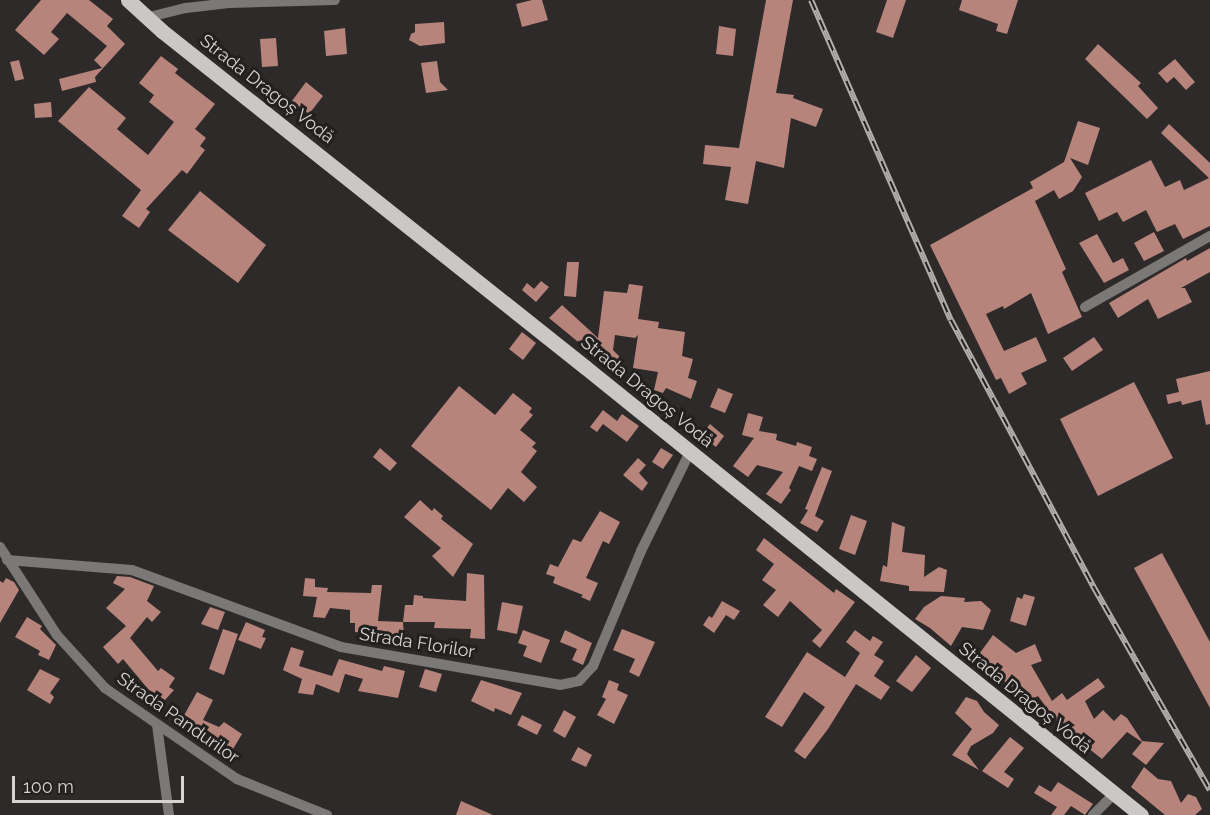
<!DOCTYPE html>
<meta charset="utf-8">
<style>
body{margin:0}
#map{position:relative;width:1210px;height:815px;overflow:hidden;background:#2d2a29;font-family:Raleway,sans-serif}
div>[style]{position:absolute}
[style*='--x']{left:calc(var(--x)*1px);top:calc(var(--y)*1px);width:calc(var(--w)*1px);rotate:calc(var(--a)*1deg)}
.building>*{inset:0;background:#b7847c}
.minor>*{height:10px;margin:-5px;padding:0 5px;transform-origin:5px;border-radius:5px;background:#7a7978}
.primary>*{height:15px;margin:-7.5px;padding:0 7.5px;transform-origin:7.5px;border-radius:7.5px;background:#c9c8c5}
.rail>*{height:6px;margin-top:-3px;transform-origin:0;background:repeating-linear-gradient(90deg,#23211f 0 11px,#b1afae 0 22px);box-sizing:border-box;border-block:2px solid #b1afae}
span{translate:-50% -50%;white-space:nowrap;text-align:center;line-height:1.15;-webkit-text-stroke:6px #23211f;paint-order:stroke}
.street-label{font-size:18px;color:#d5d4d2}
.scale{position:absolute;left:12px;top:776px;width:172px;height:27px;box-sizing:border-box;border:3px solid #d5d4d2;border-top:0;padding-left:8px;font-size:18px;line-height:21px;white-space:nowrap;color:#d5d4d2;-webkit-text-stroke:4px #23211f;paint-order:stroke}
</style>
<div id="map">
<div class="building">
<i style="clip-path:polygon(41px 0,89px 0,113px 19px,107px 26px,125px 44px,95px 77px,96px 82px,62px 91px,59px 79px,102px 68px,94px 60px,107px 46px,67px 13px,51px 32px,59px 39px,44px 55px,15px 30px)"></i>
<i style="clip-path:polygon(532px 0,542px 0,548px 20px,522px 27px,516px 4px)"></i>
<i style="clip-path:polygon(766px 0,793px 0,776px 93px,794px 95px,793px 98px,823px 109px,816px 127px,791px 118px,784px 168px,756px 161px,748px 204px,725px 200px,731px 167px,703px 164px,705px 145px,739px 148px)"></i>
<i style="clip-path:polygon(887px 0,906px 0,893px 38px,876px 32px)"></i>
<i style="clip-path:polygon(962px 0,1018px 0,1007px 34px,996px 31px,998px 24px,959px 10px)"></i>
<i style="clip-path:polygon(444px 22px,445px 43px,420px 46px,409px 40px,411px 34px,415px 32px,415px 24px)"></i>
<i style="clip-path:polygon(719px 26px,736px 29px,733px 56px,716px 54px)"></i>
<i style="clip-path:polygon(345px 28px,347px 54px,326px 56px,324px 31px)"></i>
<i style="clip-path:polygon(276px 38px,278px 66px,262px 67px,260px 39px)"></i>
<i style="clip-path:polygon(1098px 44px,1141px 83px,1138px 86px,1158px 108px,1147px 119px,1085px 59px)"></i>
<i style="clip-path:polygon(161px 56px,178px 69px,175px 73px,215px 104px,195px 129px,206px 138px,200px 146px,205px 150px,187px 174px,182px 170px,146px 209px,150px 212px,139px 228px,122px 216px,141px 190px,58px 121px,89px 87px,126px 118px,117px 129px,148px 155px,174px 122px,149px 102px,154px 95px,139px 83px)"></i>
<i style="clip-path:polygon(1175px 59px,1195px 82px,1186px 90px,1174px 77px,1167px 83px,1158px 73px)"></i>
<i style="clip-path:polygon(19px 60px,24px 79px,15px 81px,10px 62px)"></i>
<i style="clip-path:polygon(437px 61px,440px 82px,448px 90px,426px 93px,421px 63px)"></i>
<i style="clip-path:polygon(306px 82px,323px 96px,309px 114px,292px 101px)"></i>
<i style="clip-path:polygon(51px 102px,52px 117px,35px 118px,34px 104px)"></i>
<i style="clip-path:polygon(1078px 121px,1100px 128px,1088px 165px,1070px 158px,1082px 177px,1073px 191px,1059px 199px,1054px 190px,1035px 201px,1066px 269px,1062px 272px,1082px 317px,1048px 334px,1031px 293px,1004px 309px,1003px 306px,986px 314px,1004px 351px,1036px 337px,1047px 361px,1021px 373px,1027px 384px,1009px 394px,1001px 378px,996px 380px,930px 245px,1033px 188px,1030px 182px,1064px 162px)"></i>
<i style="clip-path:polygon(1169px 124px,1210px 163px,1210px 226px,1183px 239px,1175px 224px,1157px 232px,1146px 210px,1123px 222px,1117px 212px,1099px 221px,1085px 193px,1151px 160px,1165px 187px,1180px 180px,1184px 190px,1209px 178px,1161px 133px)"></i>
<i style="clip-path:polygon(200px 191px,266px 245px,238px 283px,168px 230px)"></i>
<i style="clip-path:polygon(1154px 232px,1164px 251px,1144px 261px,1134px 243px)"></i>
<i style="clip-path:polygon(1097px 234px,1113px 263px,1123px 258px,1129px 270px,1104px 283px,1079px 243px)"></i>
<i style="clip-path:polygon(1210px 248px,1210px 272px,1181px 288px,1185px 288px,1192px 302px,1158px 319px,1148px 299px,1118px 318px,1109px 303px,1186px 258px,1187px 261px)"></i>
<i style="clip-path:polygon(567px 262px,579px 262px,576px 297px,564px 296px)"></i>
<i style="clip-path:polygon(541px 281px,549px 287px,536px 302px,522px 290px,527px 283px,534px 289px)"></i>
<i style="clip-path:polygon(629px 284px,643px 286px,638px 319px,659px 322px,658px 328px,685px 332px,682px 356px,693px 359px,688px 378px,697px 381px,691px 399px,666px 388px,663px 393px,654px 390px,658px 372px,633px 368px,638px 335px,635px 338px,615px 335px,613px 350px,620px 357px,610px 368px,549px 318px,562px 305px,598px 338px,604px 291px,627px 293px)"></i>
<i style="clip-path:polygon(522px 332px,536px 343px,523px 360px,509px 349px)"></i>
<i style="clip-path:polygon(1094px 337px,1103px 350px,1072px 371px,1063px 358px)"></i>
<i style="clip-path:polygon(1210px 371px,1210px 424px,1206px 425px,1201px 400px,1182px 405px,1181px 401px,1168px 404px,1166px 395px,1179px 392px,1176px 379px)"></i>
<i style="clip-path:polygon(1134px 382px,1173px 458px,1098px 496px,1060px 419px)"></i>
<i style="clip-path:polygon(459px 386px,495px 415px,513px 393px,532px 408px,529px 412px,533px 415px,520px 430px,536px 443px,532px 447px,537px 451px,521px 472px,537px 487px,524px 502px,508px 488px,491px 510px,411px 446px)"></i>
<i style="clip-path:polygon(718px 388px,733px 394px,725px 413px,710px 407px)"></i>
<i style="clip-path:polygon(603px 410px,617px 421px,622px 414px,639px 426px,627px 442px,603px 424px,597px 432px,590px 427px)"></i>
<i style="clip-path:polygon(748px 413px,763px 417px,759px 431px,777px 434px,776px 440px,796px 446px,797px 442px,812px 447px,809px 456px,817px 459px,812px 471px,799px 466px,789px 488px,791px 490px,781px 504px,766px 494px,783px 472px,757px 465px,748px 477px,733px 466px,754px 438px,742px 435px)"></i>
<i style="clip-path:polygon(710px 424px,724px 436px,716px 447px,701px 435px)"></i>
<i style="clip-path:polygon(380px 448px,397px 463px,390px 471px,373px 457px)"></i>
<i style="clip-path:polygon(661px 448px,673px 455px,663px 469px,652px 462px)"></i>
<i style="clip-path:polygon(638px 458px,646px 465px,639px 473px,648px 483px,642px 491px,623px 475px)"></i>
<i style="clip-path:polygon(822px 467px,832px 471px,815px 516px,824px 521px,817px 532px,800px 523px,808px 510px,805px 509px)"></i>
<i style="clip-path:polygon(420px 500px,432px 511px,434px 508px,443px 516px,441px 519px,473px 544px,453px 577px,432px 556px,441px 548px,404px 517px)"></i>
<i style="clip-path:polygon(600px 511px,620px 522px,609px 544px,603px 541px,586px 578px,598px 583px,590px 601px,581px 597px,583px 595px,553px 583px,555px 577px,546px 574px,550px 564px,558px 567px,573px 539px,581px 542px)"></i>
<i style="clip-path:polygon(851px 515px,867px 521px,855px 555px,839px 549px)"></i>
<i style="clip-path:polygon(892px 522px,905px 527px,902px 552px,925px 555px,924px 577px,939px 567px,947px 570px,944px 592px,909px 591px,909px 586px,880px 581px,883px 565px,887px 567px)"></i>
<i style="clip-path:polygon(764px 538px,834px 593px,836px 589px,855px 602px,820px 648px,812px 641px,822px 630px,790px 601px,778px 617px,763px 605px,776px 590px,762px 580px,774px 564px,756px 550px)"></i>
<i style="clip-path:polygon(1162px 553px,1210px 642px,1210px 708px,1134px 568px)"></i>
<i style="clip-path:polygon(467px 573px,484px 575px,485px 639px,470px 638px,471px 629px,434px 628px,435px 622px,403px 622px,405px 605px,413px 605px,414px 595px,423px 596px,423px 598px,466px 601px)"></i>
<i style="clip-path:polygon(117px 576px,130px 577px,154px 586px,147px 601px,161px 612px,152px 622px,147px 617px,130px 638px,158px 671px,161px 668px,175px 678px,169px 687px,174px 690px,165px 700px,148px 689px,123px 659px,118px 664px,103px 647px,126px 626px,106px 608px,125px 589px,113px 583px)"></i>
<i style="clip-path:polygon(6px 578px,14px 582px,19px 590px,0 623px,0 581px,3px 583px)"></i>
<i style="clip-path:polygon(305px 578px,315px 579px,315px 587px,328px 588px,327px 592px,371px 593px,372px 585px,382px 585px,378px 621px,403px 622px,404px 636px,355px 632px,355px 623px,350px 623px,350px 610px,330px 608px,325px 618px,313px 617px,317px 597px,303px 596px)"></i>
<i style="clip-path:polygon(1024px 594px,1035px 597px,1026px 626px,1010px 621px,1017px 597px,1022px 599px)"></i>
<i style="clip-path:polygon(941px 596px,965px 598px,964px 602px,981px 601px,991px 610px,983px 630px,962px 627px,951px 646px,930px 628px,915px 619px,924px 607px)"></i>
<i style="clip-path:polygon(722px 601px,740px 611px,734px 620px,726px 615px,714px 633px,703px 625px,709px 616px,712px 618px)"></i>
<i style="clip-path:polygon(502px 602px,523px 606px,517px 634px,497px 630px)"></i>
<i style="clip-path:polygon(210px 607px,225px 612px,218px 630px,201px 624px)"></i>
<i style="clip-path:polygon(27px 617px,42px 626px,40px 629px,56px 645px,49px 660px,38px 655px,40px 651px,15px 637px)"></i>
<i style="clip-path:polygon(246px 622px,265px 630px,262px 637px,266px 638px,261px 649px,238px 640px)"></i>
<i style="clip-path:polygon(223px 629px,238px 634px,224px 675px,209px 669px)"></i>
<i style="clip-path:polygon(622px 629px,655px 642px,639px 677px,629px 672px,635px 659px,613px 650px)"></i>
<i style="clip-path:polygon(523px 630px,550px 640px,541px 663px,523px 656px,527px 646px,518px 643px)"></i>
<i style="clip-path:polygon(565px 630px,592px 643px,583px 665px,572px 660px,577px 649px,560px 642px)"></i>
<i style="clip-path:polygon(855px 630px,870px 641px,873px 636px,883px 642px,874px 655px,884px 661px,874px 676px,890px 687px,881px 700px,856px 684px,828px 729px,805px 759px,794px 751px,825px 707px,804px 692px,782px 727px,765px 717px,807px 652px,845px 677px,860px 653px,846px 642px)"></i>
<i style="clip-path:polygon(993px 635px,1016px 653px,1035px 644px,1042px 661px,1031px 665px,1052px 701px,1062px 693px,1067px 700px,1098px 678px,1105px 687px,1085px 701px,1094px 719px,1103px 710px,1114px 721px,1121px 714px,1127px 718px,1142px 741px,1164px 743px,1146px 765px,1132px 754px,1142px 742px,1127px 732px,1102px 759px,1060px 726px,1038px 696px,1024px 703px,1014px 685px,1011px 687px,977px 657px)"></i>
<i style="clip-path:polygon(291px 647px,304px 651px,299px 666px,332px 676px,339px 659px,382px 671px,384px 666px,405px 671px,398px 698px,358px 691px,363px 679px,345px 674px,339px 693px,316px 684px,313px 695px,298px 693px,302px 679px,283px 670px)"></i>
<i style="clip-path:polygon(916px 655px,931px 668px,912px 692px,896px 681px)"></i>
<i style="clip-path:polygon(40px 669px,60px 679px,50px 693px,54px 697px,50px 704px,27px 690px)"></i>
<i style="clip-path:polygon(425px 669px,442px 674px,436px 692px,419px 687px)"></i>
<i style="clip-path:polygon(481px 680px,522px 693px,511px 715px,495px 708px,494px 712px,471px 701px)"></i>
<i style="clip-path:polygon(609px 680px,619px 684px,617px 690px,628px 695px,614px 724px,597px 715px,606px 699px,602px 697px)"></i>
<i style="clip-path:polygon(197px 692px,213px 700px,203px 720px,219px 727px,224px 722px,242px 734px,233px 749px,182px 719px)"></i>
<i style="clip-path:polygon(966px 697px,977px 701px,984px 712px,999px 725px,993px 733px,971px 746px,967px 754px,979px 770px,952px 755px,972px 729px,955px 713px)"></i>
<i style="clip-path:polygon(564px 710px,576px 717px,565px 738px,553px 731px)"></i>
<i style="clip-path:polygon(522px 715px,542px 725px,537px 735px,517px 725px)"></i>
<i style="clip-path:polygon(1010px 737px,1024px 748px,1004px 772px,1014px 779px,1008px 788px,982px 771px)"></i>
<i style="clip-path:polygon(578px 747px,592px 755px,586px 767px,571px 760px)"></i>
<i style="clip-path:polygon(1144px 767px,1158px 779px,1171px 781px,1181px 803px,1188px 794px,1196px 797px,1202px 809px,1195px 815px,1165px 815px,1131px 787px)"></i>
<i style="clip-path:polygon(1058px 782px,1093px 804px,1085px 815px,1071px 806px,1064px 815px,1051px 815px,1057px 807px,1034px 793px,1039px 785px,1051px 792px)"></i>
<i style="clip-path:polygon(461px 801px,493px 815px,456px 815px)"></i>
</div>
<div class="minor">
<i style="--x:149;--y:17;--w:38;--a:-14"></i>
<i style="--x:186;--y:8;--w:43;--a:-6.6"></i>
<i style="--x:229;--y:3;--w:106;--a:-1.6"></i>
<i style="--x:1085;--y:307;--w:144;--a:-29.6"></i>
<i style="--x:0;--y:547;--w:105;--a:57.1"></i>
<i style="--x:57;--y:635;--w:72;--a:47.8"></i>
<i style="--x:105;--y:688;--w:160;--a:34.6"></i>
<i style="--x:237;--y:779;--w:97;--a:21.8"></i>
<i style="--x:7;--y:560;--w:125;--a:4.6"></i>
<i style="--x:132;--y:570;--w:223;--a:20.2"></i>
<i style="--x:341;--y:647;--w:222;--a:9.8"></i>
<i style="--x:560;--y:685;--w:19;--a:-12"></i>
<i style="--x:579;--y:681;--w:21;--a:-47"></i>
<i style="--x:593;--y:666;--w:125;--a:-67.3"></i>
<i style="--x:641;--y:551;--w:110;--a:-63.7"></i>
<i style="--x:157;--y:725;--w:91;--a:82.4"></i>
<i style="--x:1093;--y:815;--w:28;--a:-45"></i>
</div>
<div class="primary">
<i style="--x:128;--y:0;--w:46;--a:42.4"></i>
<i style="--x:162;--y:31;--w:540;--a:38.46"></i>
<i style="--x:585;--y:367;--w:714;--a:38.86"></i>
</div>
<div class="rail">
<i style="--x:811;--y:0;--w:349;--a:66.4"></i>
<i style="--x:951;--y:320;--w:302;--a:61.9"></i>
<i style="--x:1093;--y:586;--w:235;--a:60.2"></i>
</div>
<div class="street-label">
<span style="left:267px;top:89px;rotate:38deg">Strada Dragoș Vodă</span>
<span style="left:647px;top:392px;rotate:39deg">Strada Dragoș Vodă</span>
<span style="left:417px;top:643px;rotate:9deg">Strada Florilor</span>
<span style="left:1025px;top:698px;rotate:39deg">Strada Dragoș Vodă</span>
<span style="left:178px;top:718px;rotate:35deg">Strada Pandurilor</span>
</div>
<div class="scale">100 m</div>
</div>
